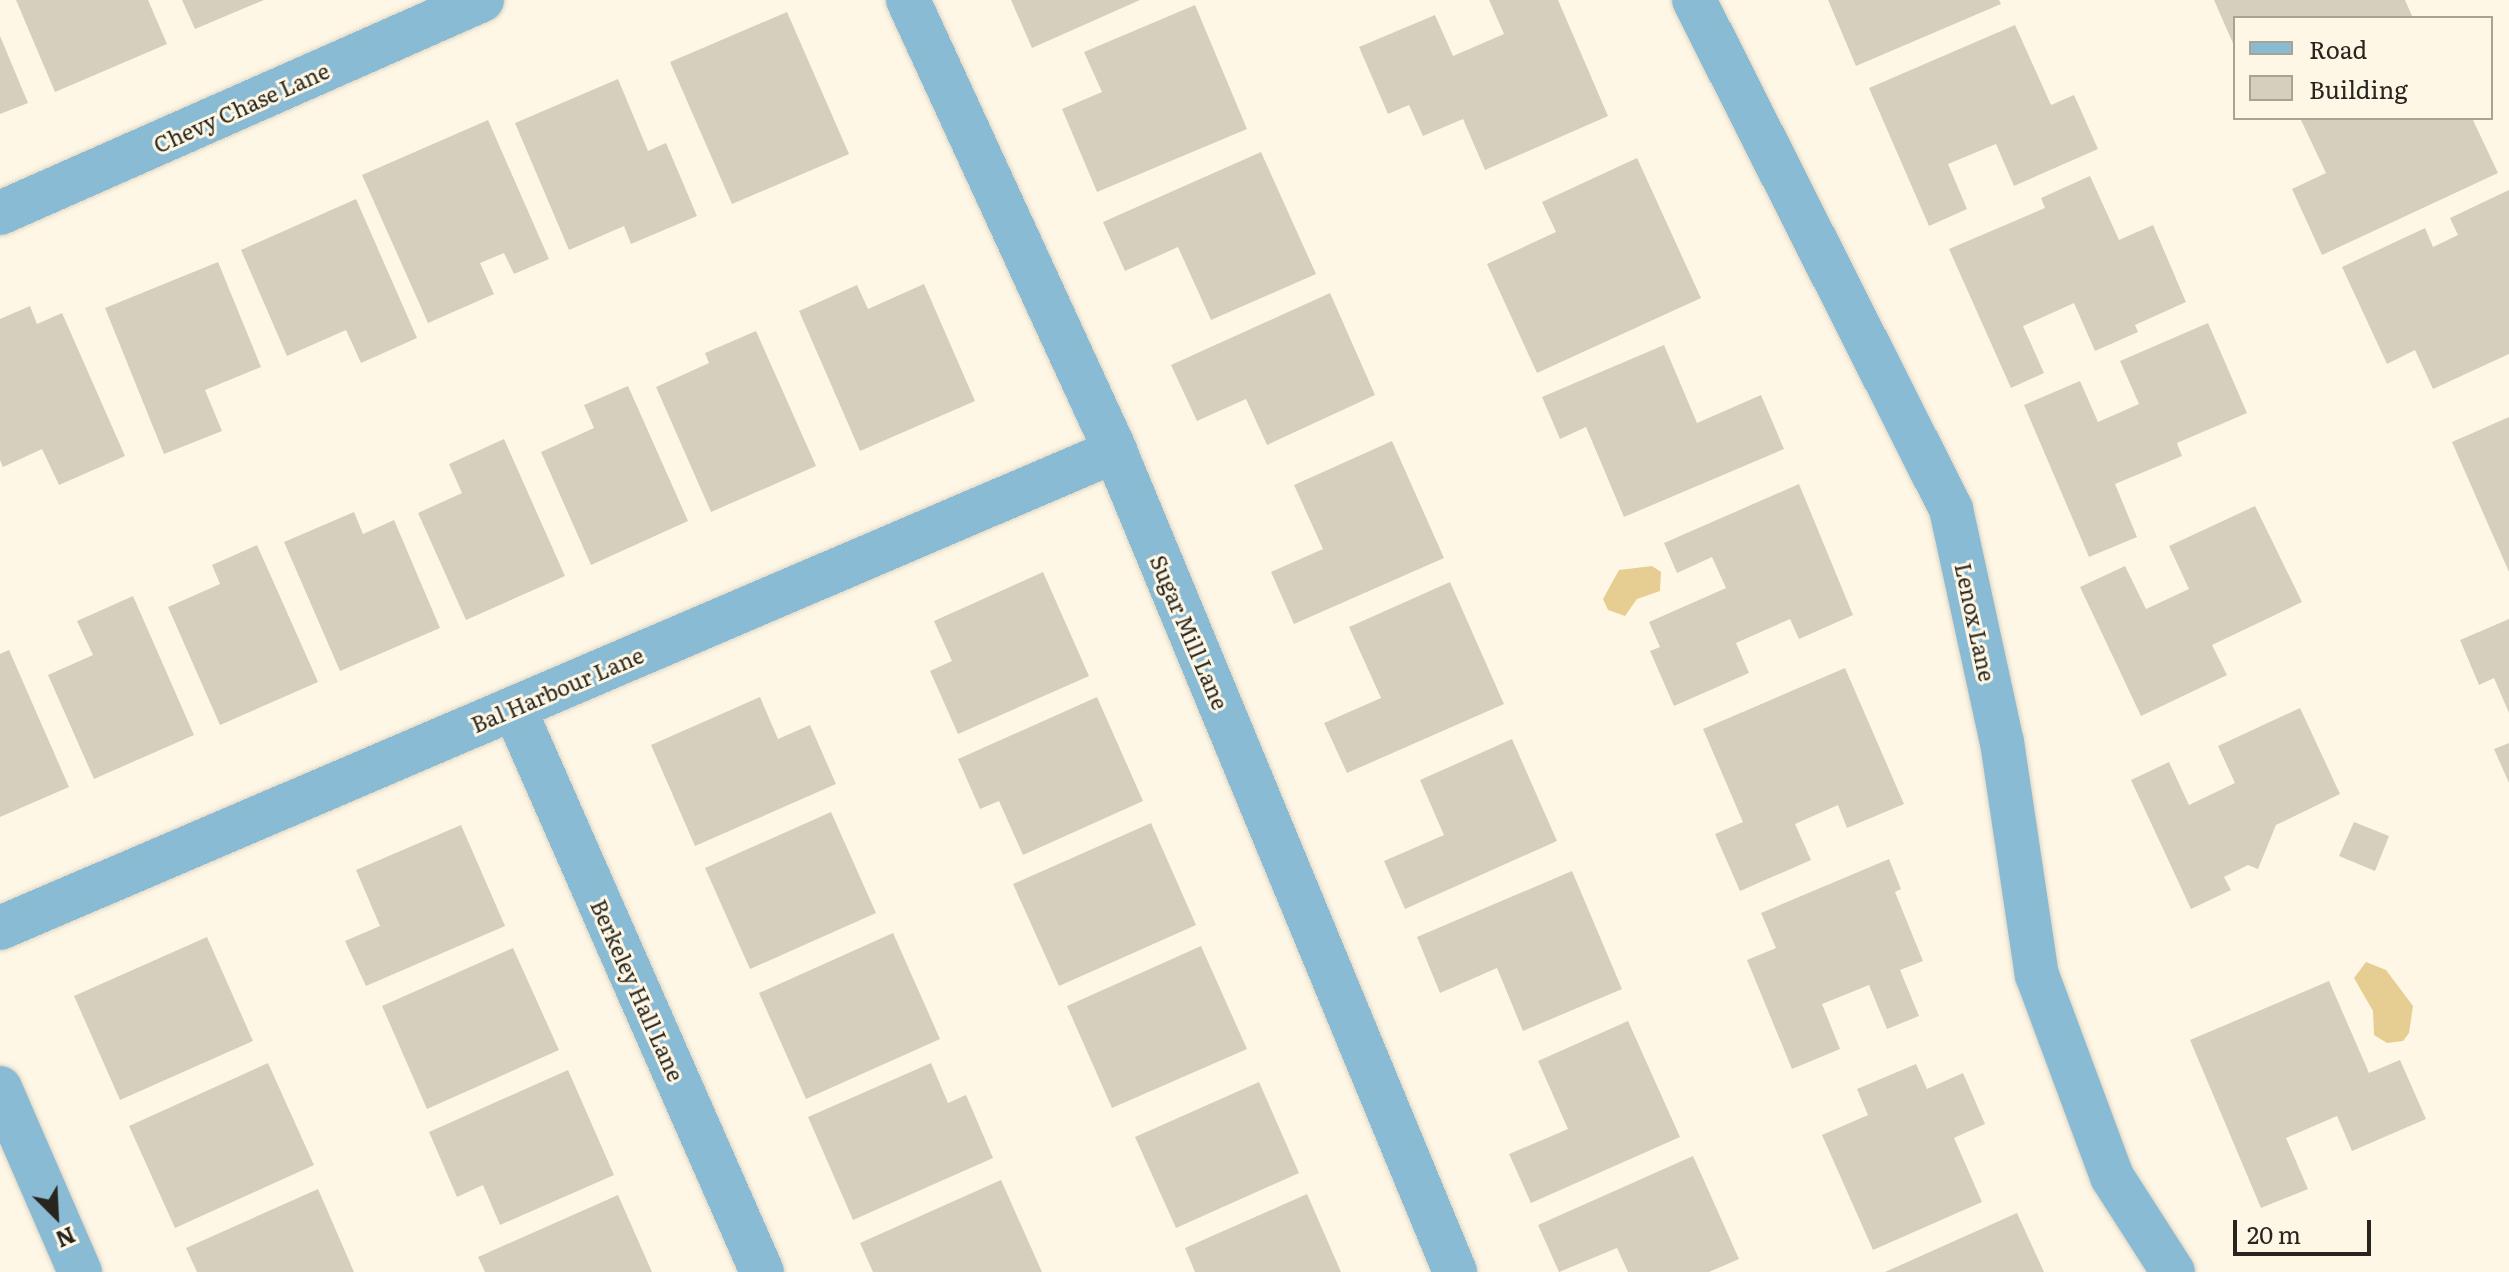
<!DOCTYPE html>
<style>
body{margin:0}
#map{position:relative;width:2509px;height:1272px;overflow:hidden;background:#fff7e5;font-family:Literata,serif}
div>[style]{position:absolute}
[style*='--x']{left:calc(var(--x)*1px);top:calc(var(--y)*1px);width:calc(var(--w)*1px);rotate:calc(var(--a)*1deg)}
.water>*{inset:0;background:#e6ce92}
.building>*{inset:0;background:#d7cfbe}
.roads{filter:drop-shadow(0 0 2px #dcd5c5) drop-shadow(0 0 2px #dcd5c5)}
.minor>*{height:44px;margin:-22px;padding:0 22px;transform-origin:22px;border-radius:22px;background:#8abbd5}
span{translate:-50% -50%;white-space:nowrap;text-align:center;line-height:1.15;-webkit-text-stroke:6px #fff7e5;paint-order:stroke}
.street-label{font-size:22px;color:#27251e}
.legend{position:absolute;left:2233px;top:16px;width:260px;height:104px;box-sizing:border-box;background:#fff7e5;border:2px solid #a9a395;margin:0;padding:10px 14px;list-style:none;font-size:24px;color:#27251e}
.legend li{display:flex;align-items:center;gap:16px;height:40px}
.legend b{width:40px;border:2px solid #a9a395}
.north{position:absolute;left:16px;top:1176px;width:80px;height:80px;-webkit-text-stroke:6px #fff7e5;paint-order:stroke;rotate:156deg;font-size:22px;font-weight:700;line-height:32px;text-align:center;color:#27251e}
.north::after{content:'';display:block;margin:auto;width:28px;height:36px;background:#27251e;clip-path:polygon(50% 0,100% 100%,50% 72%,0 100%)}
.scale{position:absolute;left:2233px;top:1220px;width:138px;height:36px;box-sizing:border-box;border:4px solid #27251e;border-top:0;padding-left:10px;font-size:24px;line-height:28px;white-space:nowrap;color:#27251e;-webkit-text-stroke:6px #fff7e5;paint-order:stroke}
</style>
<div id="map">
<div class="water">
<i style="clip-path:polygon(1652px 566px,1661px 572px,1660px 591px,1637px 599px,1625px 616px,1608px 610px,1603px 599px,1619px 570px)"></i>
<i style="clip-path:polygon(2366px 962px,2386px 970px,2413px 1006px,2409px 1033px,2403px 1041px,2387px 1043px,2374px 1035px,2373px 1011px,2354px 978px)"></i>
</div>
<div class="building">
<i style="clip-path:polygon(16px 0,148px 0,167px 44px,55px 92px)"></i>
<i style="clip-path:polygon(182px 0,264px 0,195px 29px)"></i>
<i style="clip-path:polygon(1011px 0,1140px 0,1032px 48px)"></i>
<i style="clip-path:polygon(1489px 0,1558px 0,1608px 116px,1485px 170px,1463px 119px,1423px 136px,1409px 105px,1388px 114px,1359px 47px,1435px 15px,1453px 56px,1504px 34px)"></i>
<i style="clip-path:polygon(1828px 0,1999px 0,2001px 4px,1856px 66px)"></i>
<i style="clip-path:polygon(2214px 0,2405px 0,2413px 18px,2235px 18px,2235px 48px)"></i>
<i style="clip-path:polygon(1195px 5px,1247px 129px,1097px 192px,1062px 109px,1102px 92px,1084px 52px)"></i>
<i style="clip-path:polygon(787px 12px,849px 154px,732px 204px,670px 62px)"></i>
<i style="clip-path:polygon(2015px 25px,2051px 105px,2074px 95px,2098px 149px,2014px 186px,1996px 144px,1948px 164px,1967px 209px,1929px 226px,1869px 88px)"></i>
<i style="clip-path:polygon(0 36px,28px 103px,0 114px)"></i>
<i style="clip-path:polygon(618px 79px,648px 151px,666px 143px,697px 216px,631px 244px,624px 226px,569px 250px,515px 123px)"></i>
<i style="clip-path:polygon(2300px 118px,2472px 118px,2498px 173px,2322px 255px,2292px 189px,2326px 173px)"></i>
<i style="clip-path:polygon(488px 120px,549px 259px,514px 274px,504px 253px,480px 263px,494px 294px,428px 323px,362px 175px)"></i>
<i style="clip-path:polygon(1261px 152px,1316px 274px,1211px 320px,1178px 247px,1125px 271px,1103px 222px)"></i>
<i style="clip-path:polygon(1637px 158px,1701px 298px,1537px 373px,1487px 264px,1556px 232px,1542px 202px)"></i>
<i style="clip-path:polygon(2090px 176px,2119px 240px,2153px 225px,2186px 302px,2135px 325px,2138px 332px,2095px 351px,2074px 303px,2023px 326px,2044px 373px,2011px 388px,1949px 249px,2045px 208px,2041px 198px)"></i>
<i style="clip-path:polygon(2509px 190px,2509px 354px,2433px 389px,2415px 350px,2387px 364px,2342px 267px,2425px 228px,2433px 247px,2458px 235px,2450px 218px)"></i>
<i style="clip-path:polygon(356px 199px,417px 338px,361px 363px,346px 330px,287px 356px,241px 250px)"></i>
<i style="clip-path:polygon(218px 262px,261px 367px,205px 390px,222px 431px,164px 454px,105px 308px)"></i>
<i style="clip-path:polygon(924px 284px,975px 401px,860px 451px,799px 311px,857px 285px,868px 309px)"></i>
<i style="clip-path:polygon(1330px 293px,1375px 395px,1267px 445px,1246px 399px,1197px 421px,1171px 365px)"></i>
<i style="clip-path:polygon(30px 306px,37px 324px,62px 313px,125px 456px,59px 485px,42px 449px,3px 467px,0 460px,0 319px)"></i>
<i style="clip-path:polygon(2208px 323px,2247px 413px,2177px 443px,2182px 456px,2115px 484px,2137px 537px,2089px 557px,2024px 405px,2080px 381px,2098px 422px,2139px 404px,2120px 361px)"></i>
<i style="clip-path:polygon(756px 331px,816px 466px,711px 512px,656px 387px,709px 363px,705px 353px)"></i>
<i style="clip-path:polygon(1664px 345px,1697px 423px,1761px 395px,1784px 449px,1624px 517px,1586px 427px,1560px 439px,1542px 397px)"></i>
<i style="clip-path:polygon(628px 386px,688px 521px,591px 565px,541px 452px,594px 428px,584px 405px)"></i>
<i style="clip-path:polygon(2509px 417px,2509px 572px,2452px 442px)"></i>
<i style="clip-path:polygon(504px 439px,565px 576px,466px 620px,418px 513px,462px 493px,449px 464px)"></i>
<i style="clip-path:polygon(1392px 441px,1444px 558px,1294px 624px,1271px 572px,1323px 549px,1294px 485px)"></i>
<i style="clip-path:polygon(1799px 484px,1853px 615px,1799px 639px,1790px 619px,1736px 643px,1749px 673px,1674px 706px,1650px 651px,1660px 647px,1649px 622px,1726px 588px,1712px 557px,1677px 573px,1664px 543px)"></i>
<i style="clip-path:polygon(2255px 506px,2302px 602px,2212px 645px,2227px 675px,2141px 716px,2080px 587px,2125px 566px,2146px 609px,2189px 589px,2169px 546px)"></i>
<i style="clip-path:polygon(354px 512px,363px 534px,394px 520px,440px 628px,340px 671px,284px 542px)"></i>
<i style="clip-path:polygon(257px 545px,318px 682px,220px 725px,168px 607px,220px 584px,212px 565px)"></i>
<i style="clip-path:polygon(1043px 572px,1089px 676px,958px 734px,930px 671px,952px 661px,934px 621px)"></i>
<i style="clip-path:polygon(1450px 582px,1504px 704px,1347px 773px,1324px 723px,1381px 698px,1349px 627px)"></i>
<i style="clip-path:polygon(133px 596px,194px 735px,94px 779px,48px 675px,93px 655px,77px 621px)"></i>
<i style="clip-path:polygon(2509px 619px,2509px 713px,2494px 678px,2479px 685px,2460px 640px)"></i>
<i style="clip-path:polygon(9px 650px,69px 787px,0 817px,0 654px)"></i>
<i style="clip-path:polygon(1845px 668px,1904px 804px,1847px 828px,1838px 805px,1795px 824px,1811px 860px,1740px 891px,1715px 834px,1743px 822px,1703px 729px)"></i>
<i style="clip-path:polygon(760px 697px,778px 739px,810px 725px,836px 784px,695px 846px,651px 745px)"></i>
<i style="clip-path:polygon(1097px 697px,1143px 801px,1023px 855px,999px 801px,980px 809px,958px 759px)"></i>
<i style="clip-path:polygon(2300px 708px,2340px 794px,2276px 825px,2258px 869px,2248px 865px,2224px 877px,2231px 890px,2191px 909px,2131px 780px,2169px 762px,2189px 805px,2235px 783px,2218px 746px)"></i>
<i style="clip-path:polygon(1512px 739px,1557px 841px,1405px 909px,1384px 861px,1444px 835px,1420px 780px)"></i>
<i style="clip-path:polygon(2509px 743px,2509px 783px,2494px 749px)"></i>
<i style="clip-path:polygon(831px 812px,876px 913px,750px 969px,705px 868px)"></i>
<i style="clip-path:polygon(2354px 822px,2389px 836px,2375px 871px,2339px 856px)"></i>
<i style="clip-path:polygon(1151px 823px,1196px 925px,1059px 986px,1013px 884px)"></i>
<i style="clip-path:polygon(461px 825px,505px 926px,366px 986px,345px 941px,380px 926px,356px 870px)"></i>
<i style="clip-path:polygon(1889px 859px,1901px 889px,1895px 892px,1923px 961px,1900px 970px,1919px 1016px,1887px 1029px,1869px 985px,1822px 1004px,1840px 1049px,1792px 1069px,1747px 960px,1776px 948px,1761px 913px)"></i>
<i style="clip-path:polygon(1572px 871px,1622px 989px,1523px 1031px,1497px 968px,1440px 993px,1417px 937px)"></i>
<i style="clip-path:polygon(893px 933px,940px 1039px,806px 1099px,759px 993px)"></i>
<i style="clip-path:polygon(207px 937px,253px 1041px,120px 1100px,74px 996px)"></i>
<i style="clip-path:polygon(1201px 946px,1247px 1049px,1112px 1108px,1067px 1006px)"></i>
<i style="clip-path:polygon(513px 948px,559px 1050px,427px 1109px,382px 1006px)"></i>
<i style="clip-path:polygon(2329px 981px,2369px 1073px,2400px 1060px,2426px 1119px,2352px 1151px,2337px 1116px,2286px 1138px,2308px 1189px,2261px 1208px,2190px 1040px)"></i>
<i style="clip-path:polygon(1628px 1021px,1680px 1137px,1531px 1203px,1509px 1154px,1568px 1129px,1538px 1061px)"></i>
<i style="clip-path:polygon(268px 1063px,314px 1165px,175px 1228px,129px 1126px)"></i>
<i style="clip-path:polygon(931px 1063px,948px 1103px,966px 1095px,993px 1158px,853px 1220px,808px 1117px)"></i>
<i style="clip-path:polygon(1916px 1064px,1927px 1089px,1963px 1073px,1985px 1124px,1954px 1138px,1982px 1202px,1873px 1250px,1822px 1135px,1868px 1115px,1857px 1089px)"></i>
<i style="clip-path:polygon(568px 1070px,614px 1175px,500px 1225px,483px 1185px,457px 1197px,429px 1132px)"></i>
<i style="clip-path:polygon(1259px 1082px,1299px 1173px,1176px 1228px,1135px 1137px)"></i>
<i style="clip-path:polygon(1693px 1156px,1739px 1259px,1709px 1272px,1628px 1272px,1617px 1248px,1559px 1272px,1538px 1225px)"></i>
<i style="clip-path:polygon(1001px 1180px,1042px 1272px,873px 1272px,860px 1243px)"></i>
<i style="clip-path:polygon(318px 1189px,354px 1272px,197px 1272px,186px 1248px)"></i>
<i style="clip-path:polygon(1307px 1194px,1341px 1272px,1195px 1272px,1185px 1248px)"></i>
<i style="clip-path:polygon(618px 1195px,652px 1272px,485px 1272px,478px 1257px)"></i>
<i style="clip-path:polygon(2017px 1213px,2044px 1272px,1885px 1272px)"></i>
</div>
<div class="roads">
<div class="minor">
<i style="--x:908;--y:0;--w:496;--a:65.3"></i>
<i style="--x:1115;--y:451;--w:889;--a:67.5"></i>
<i style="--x:1694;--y:0;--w:570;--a:63.21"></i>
<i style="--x:1951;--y:509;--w:239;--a:77.7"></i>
<i style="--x:2002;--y:742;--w:236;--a:81.5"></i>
<i style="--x:2037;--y:975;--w:215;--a:69.6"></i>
<i style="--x:2112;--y:1177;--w:113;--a:57.3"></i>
<i style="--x:0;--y:213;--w:527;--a:-23.84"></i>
<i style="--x:514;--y:708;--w:616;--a:66.26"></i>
<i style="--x:0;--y:928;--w:1213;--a:-23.16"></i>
<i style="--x:0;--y:1088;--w:201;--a:66.5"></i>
</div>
</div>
<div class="street-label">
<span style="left:241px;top:107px;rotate:-24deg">Chevy Chase Lane</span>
<span style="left:1976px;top:622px;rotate:78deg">Lenox Lane</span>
<span style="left:1190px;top:632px;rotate:67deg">Sugar Mill Lane</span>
<span style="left:557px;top:689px;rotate:-23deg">Bal Harbour Lane</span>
<span style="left:638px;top:990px;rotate:66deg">Berkeley Hall Lane</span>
</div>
<ul class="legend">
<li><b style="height:10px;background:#8abbd5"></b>Road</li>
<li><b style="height:22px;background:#d7cfbe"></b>Building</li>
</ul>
<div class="north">N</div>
<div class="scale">20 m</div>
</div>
